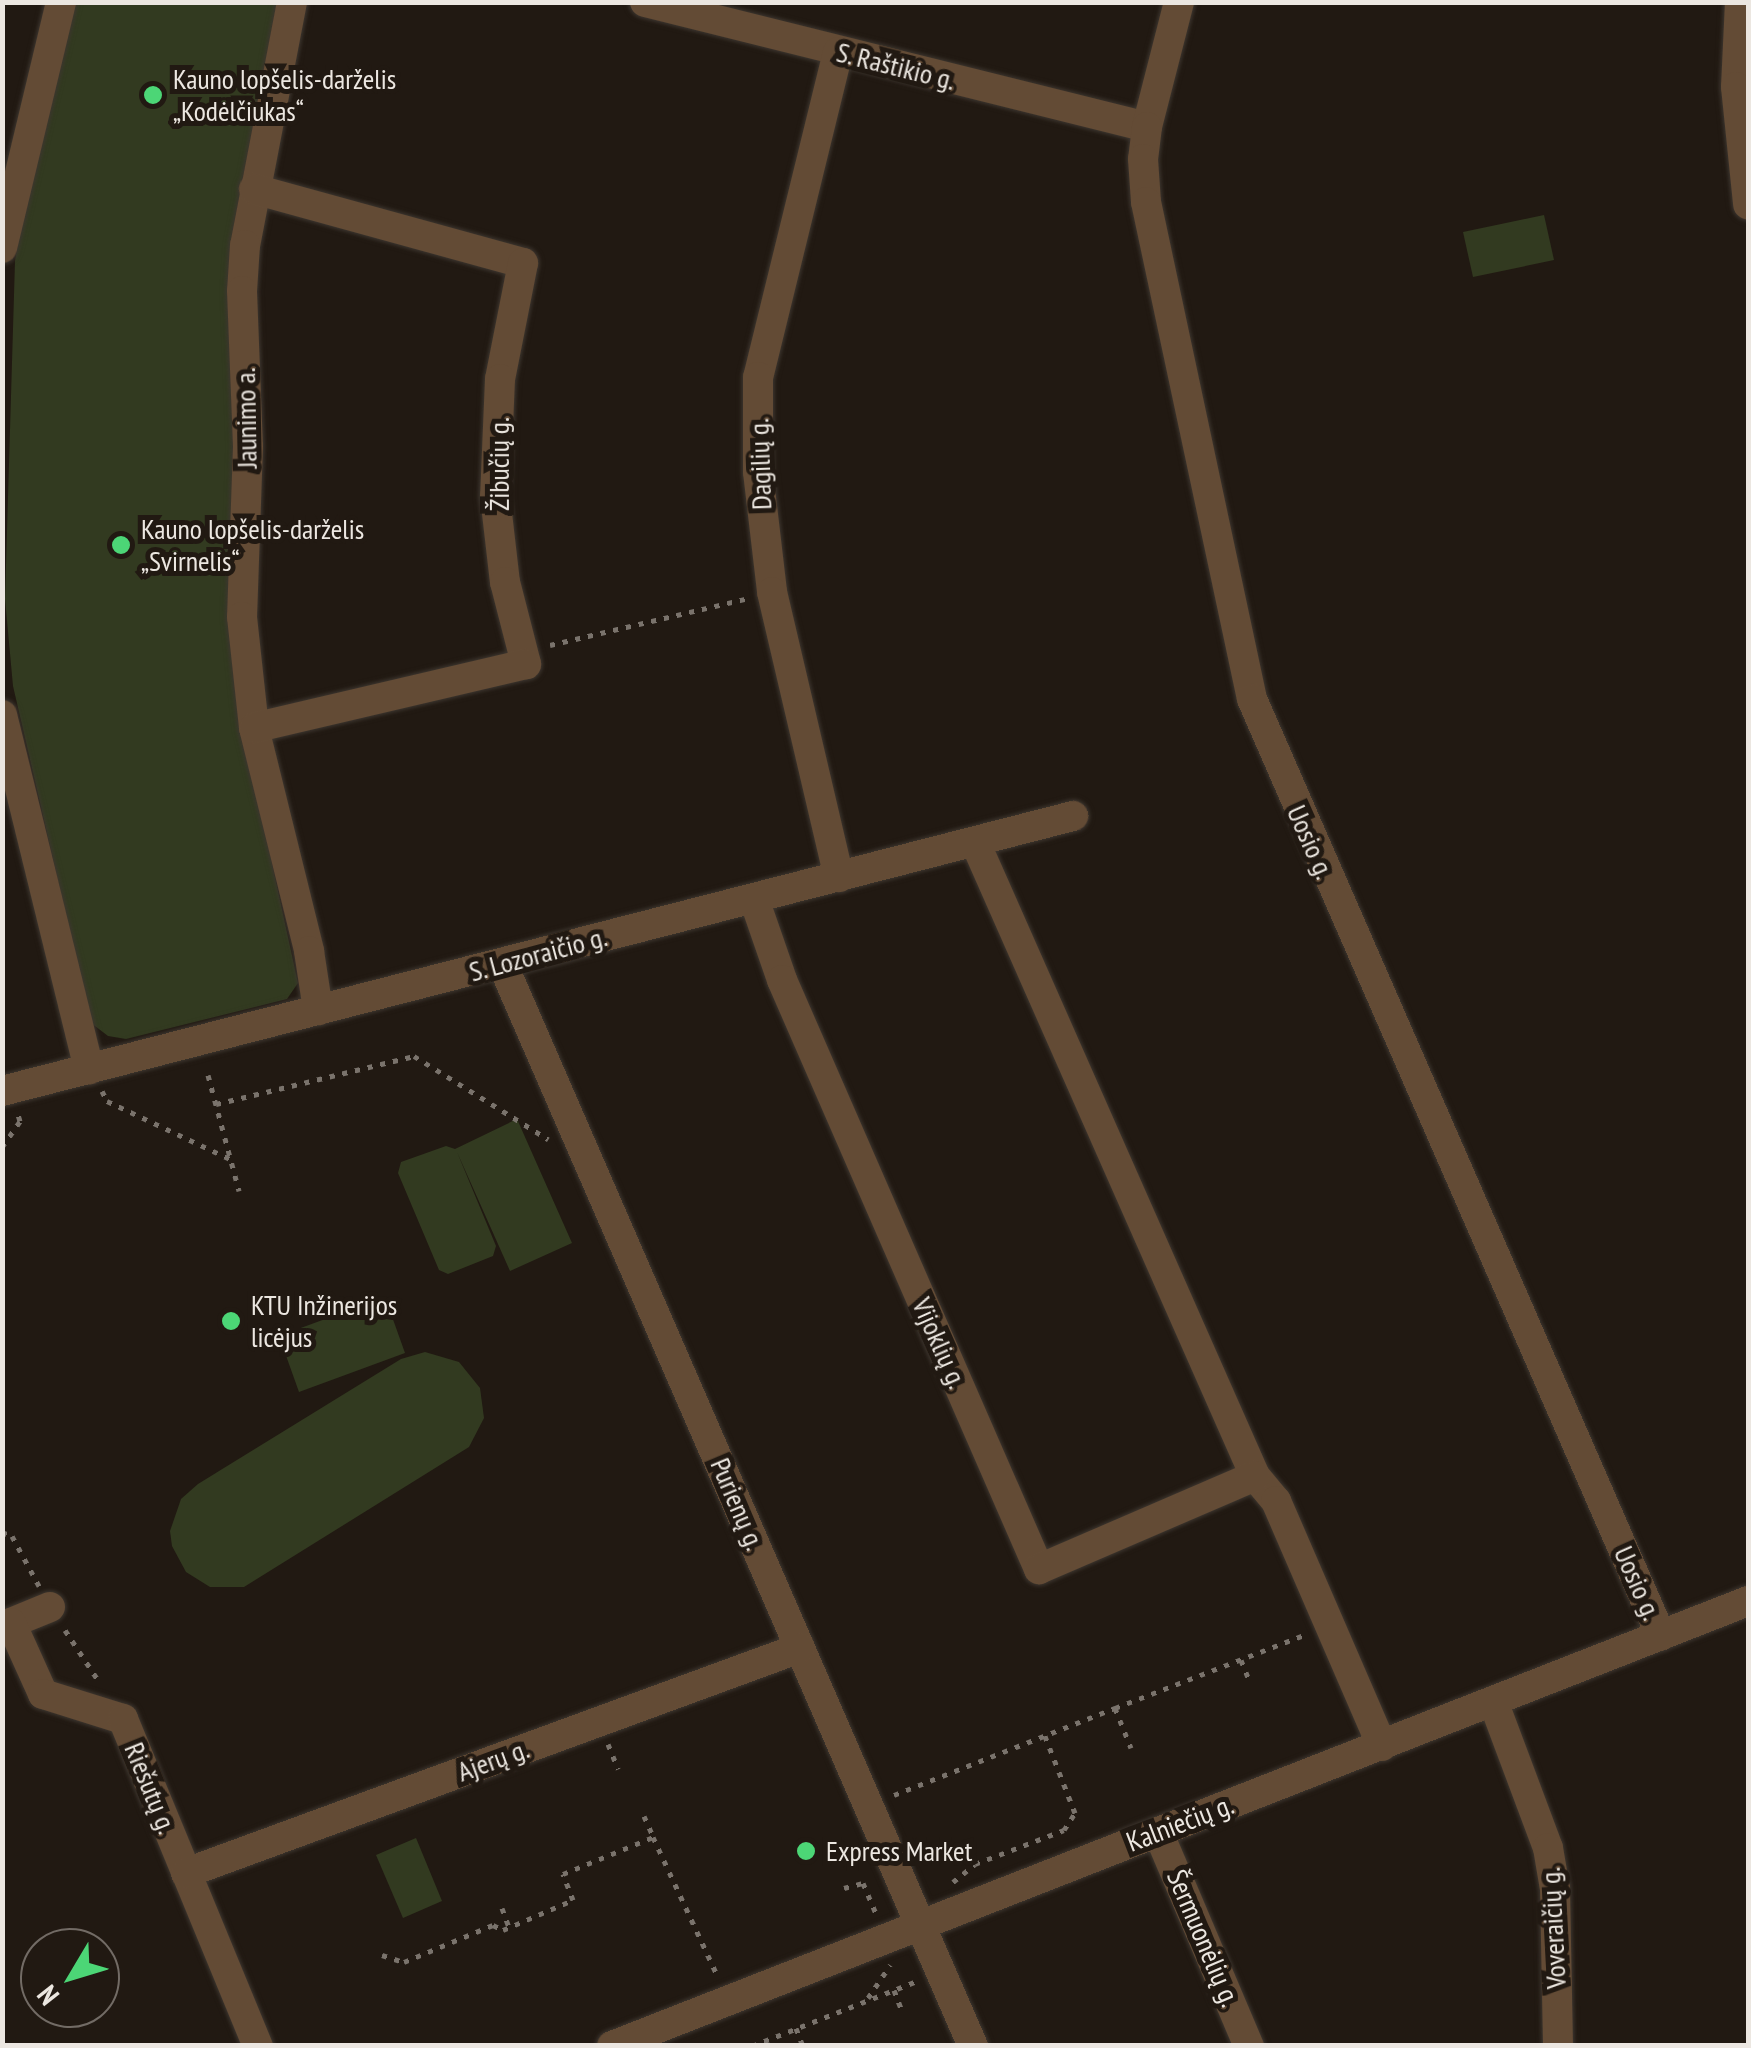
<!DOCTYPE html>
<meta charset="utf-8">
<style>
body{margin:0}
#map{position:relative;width:1751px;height:2048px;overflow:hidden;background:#211912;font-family:"PT Sans Narrow",sans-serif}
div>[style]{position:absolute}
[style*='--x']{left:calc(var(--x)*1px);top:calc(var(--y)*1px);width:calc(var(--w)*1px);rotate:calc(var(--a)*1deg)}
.green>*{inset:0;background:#323a20}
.path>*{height:5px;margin-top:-2.5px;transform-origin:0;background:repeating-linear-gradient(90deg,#7a736c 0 5px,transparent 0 13px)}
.roads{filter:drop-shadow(0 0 2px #3d362f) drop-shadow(0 0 2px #3d362f)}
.minor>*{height:30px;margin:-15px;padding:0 15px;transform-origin:15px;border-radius:15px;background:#634b35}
.dots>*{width:28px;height:28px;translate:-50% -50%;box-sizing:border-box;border:5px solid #211912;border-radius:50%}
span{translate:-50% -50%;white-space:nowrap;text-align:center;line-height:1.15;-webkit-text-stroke:10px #211912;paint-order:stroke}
.street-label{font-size:28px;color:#ece7e1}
.poi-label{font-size:28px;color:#ece7e1}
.left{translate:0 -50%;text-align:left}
.frame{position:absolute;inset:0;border:5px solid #ece7e1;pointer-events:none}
.north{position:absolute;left:20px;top:1928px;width:100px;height:100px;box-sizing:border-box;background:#211912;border:2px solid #726b65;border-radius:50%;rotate:232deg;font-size:28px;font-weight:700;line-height:40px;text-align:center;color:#ece7e1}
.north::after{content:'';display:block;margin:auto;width:35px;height:45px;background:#4cd676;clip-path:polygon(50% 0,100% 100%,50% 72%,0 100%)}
</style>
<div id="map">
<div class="green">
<i style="clip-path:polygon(71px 3px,277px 3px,234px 224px,242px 726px,298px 983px,287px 999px,126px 1039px,108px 1036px,91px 1023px,13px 686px,5px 599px,15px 261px,25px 199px)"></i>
<i style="clip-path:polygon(1544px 215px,1554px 260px,1473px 277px,1463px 232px)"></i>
<i style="clip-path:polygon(517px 1119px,572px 1243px,510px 1271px,457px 1152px,496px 1246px,493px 1256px,448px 1274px,439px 1270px,398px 1173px,401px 1162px,446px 1146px,455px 1149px)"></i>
<i style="clip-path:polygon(385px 1297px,405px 1353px,299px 1392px,279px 1336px)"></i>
<i style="clip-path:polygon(425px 1352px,459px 1362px,480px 1388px,484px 1418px,469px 1447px,244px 1587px,210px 1587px,186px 1572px,172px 1546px,170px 1531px,181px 1499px,198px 1484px,401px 1359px)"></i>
<i style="clip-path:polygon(416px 1838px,442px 1901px,403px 1918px,376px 1855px)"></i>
</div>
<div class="path">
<i style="--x:550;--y:645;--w:204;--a:-13.3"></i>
<i style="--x:208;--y:1075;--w:120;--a:75"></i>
<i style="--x:102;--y:1091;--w:11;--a:63"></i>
<i style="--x:107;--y:1101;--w:136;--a:25.2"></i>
<i style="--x:216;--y:1104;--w:204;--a:-13.6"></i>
<i style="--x:414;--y:1056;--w:158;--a:31.8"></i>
<i style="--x:2;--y:1147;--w:32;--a:-55"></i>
<i style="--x:20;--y:1121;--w:10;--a:-107"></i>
<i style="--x:2;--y:1532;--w:11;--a:22"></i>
<i style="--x:12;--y:1536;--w:57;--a:61.6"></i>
<i style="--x:65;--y:1630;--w:64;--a:56.6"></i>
<i style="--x:1241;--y:1660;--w:22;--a:68"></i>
<i style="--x:1115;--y:1708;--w:203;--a:-21.1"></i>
<i style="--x:608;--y:1744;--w:27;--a:68"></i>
<i style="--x:894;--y:1795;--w:238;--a:-21.5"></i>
<i style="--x:1115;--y:1708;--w:43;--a:68.2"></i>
<i style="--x:644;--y:1816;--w:22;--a:66"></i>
<i style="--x:953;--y:1882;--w:28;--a:-39"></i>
<i style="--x:975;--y:1864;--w:95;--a:-20.9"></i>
<i style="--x:1064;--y:1830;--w:20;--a:-57"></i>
<i style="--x:1075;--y:1813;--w:83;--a:-111.3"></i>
<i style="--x:844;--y:1888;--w:20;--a:-15"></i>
<i style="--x:863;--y:1883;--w:34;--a:67"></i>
<i style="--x:502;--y:1908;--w:20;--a:70"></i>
<i style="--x:382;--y:1955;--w:23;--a:18"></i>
<i style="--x:404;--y:1962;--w:96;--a:-22.6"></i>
<i style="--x:493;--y:1925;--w:11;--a:27"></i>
<i style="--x:503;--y:1930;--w:76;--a:-23.2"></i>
<i style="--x:573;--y:1900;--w:28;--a:-111"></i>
<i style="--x:563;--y:1874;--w:97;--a:-22.3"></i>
<i style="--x:653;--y:1837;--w:152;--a:65.1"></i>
<i style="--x:894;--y:1990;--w:19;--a:69"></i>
<i style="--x:868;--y:1998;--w:40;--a:-56"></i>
<i style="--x:796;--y:2028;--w:17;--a:69"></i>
<i style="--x:752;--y:2046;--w:177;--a:-21.5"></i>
</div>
<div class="roads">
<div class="minor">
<i style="--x:292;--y:2;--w:248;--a:100.9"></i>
<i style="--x:245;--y:245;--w:46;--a:93.7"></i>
<i style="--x:242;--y:291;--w:155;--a:87.8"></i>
<i style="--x:248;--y:446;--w:171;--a:92"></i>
<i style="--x:242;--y:617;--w:112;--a:83.8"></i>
<i style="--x:254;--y:728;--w:230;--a:76.1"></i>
<i style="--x:309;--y:951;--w:60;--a:81.3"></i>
<i style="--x:645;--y:2;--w:517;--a:13.98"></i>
<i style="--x:1179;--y:2;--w:129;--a:104.4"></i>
<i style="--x:1147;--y:127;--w:32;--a:97"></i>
<i style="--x:1143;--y:159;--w:43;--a:86"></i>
<i style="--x:1146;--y:202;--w:508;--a:77.96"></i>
<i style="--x:1252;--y:699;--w:1022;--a:66.42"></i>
<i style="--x:1740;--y:2;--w:85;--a:92.7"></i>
<i style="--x:1736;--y:87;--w:118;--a:84.1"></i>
<i style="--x:838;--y:52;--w:335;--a:103.8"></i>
<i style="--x:758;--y:377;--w:95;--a:90"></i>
<i style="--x:758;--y:472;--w:121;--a:83.3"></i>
<i style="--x:772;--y:592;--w:293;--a:76.8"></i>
<i style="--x:254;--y:189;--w:279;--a:15.4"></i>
<i style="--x:523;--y:263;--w:118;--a:101.2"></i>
<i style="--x:500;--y:379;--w:117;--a:92.4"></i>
<i style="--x:495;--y:496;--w:87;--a:83.4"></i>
<i style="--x:505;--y:582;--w:85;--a:75.6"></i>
<i style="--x:526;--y:664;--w:279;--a:166.8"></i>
<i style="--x:2;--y:248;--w:253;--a:-76.5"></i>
<i style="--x:2;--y:715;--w:365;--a:76.2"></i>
<i style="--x:975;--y:842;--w:693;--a:66.17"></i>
<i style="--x:1255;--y:1476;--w:33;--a:50"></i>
<i style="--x:1276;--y:1501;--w:267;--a:66.6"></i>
<i style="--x:754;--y:899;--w:86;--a:70.9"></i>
<i style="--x:782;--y:980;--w:643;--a:66.43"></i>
<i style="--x:1039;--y:1569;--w:235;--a:-23.3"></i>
<i style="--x:502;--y:963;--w:1181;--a:66.5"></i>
<i style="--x:2;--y:1091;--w:1106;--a:-14.4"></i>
<i style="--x:50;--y:1607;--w:42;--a:157.7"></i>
<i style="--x:11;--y:1623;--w:78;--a:65.7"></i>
<i style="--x:43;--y:1694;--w:84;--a:17.4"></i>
<i style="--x:123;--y:1719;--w:354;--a:67.6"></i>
<i style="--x:1493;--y:1701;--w:157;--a:69.5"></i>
<i style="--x:1548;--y:1848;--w:42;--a:80.3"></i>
<i style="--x:1555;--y:1889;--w:157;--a:88.9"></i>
<i style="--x:1158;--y:1832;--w:233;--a:67"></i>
<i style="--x:186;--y:1873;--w:654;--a:-20.13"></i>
<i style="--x:612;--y:2046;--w:1220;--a:-21.39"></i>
</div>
</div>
<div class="dots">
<i style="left:153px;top:95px;background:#4cd676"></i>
<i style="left:121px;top:545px;background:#4cd676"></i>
<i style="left:231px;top:1321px;background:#4cd676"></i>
<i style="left:806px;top:1851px;background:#4cd676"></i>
</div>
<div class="street-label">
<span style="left:896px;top:66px;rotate:14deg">S. Raštikio g.</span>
<span style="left:246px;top:418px;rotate:-91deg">Jaunimo a.</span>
<span style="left:499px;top:464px;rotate:-90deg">Žibučių g.</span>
<span style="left:760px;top:464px;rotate:-92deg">Dagilių g.</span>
<span style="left:1311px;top:842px;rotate:66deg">Uosio g.</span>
<span style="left:538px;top:954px;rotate:-15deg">S. Lozoraičio g.</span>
<span style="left:940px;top:1343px;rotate:66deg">Vijoklių g.</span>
<span style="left:738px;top:1504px;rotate:67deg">Purienų g.</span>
<span style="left:1638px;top:1583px;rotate:66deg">Uosio g.</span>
<span style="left:493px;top:1760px;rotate:-20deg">Ajerų g.</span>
<span style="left:151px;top:1788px;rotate:68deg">Riešutų g.</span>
<span style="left:1180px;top:1823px;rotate:-21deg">Kalniečių g.</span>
<span style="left:1553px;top:1928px;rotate:-93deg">Voveraičių g.</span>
<span style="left:1204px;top:1938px;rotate:67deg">Šermuonėlių g.</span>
</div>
<div class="poi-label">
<span class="left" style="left:173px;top:95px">Kauno lopšelis-darželis<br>„Kodėlčiukas“</span>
<span class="left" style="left:141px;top:545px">Kauno lopšelis-darželis<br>„Svirnelis“</span>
<span class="left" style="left:251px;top:1321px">KTU Inžinerijos<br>licėjus</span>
<span class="left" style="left:826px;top:1851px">Express Market</span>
</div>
<div class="frame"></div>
<div class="north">N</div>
</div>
